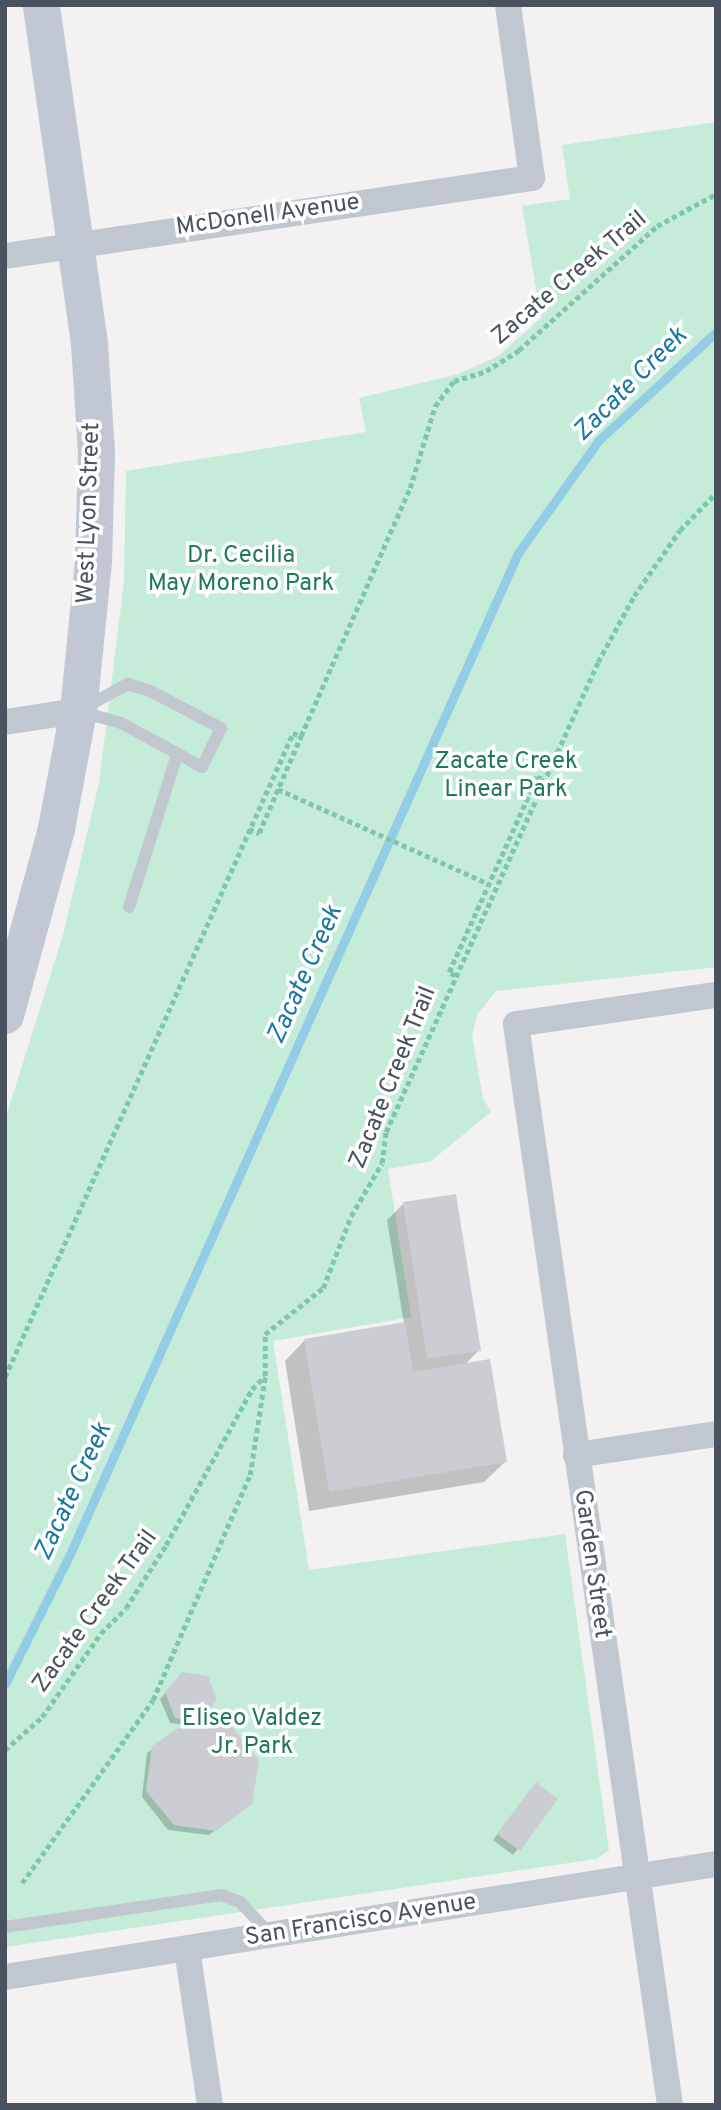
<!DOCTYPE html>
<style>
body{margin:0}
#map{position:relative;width:721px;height:2110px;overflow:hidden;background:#f3f1f1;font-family:Overpass,sans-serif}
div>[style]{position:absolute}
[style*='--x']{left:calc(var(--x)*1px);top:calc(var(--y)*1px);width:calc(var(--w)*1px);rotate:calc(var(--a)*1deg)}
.green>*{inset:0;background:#c4ecd8}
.shadow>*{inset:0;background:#0003}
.stream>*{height:9px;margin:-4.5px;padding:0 4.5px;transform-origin:4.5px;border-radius:4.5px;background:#95cce5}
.building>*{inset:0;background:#cbcdd3}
.path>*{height:4.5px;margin-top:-2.25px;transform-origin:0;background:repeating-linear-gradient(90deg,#7fc7ab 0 5px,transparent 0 8.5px)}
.lane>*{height:12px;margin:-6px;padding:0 6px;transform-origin:6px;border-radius:6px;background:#c0c7ce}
.street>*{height:26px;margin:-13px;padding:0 13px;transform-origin:13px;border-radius:13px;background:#c0c7ce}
.secondary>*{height:37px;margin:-18.5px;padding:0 18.5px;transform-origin:18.5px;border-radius:18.5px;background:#c1c7d3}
span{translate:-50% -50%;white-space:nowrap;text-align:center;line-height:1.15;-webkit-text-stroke:7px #fff;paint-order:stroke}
.street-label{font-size:24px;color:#4a525d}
.park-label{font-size:24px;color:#207956}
.water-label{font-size:26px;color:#1a77a1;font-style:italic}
.frame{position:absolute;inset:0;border:7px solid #4a525d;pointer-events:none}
</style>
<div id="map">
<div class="green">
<i style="clip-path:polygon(716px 122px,716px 967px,496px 991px,477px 1015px,472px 1036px,483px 1098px,491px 1112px,431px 1161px,388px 1169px,411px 1317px,273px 1341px,309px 1570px,565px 1534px,609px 1850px,596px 1859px,5px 1947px,5px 1120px,63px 935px,99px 783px,124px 582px,126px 471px,366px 432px,359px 398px,458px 374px,498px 356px,541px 318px,522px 206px,570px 199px,562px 145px)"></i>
</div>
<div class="shadow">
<i style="clip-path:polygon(403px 1204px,479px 1350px,464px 1366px,505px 1462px,484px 1482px,309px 1511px,285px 1361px,305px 1340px,404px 1324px,387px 1220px)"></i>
<i style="clip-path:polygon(177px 1679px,199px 1720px,195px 1724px,251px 1804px,209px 1835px,168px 1830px,142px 1797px,147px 1753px,187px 1725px,170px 1723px,160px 1699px)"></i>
<i style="clip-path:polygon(531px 1789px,556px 1799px,513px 1855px,493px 1840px)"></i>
</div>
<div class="stream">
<i style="--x:5;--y:1684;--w:145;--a:-63.4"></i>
<i style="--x:70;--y:1554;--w:1097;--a:-65.89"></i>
<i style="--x:518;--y:553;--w:139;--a:-54.4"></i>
<i style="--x:599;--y:440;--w:159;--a:-42.7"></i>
</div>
<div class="building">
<i style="clip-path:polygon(456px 1194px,481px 1351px,427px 1359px,403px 1202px)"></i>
<i style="clip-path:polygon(405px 1322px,413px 1372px,490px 1359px,507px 1462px,329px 1492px,304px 1339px)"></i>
<i style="clip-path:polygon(182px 1672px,208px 1676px,217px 1700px,200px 1721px,175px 1718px,165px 1692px)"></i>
<i style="clip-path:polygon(189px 1721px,231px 1726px,259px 1760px,252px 1804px,216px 1831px,174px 1825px,146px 1791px,152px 1746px)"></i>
<i style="clip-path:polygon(536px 1782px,558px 1799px,520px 1851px,497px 1834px)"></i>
</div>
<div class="path">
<i style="--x:278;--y:789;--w:231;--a:24.2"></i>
<i style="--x:249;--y:829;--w:11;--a:22"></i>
<i style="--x:259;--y:833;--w:106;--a:-66.6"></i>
<i style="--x:455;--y:976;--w:7;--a:-146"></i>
<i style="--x:449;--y:972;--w:214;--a:-65.7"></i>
<i style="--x:537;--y:777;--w:9;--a:18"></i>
<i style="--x:5;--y:1377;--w:705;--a:-65.91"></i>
<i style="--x:293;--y:733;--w:9;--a:21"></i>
<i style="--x:301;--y:736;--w:271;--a:-66.3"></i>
<i style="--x:410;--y:488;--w:86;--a:-73"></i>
<i style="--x:435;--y:406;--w:31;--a:-53"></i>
<i style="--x:454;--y:381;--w:34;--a:-17"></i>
<i style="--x:486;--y:371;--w:39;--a:-32"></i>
<i style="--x:519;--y:350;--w:186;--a:-41.9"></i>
<i style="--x:657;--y:226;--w:67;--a:-28.5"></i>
<i style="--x:5;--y:1750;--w:50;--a:-41.7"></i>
<i style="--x:42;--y:1717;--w:103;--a:-54.9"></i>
<i style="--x:101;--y:1633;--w:35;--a:-45"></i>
<i style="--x:126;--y:1608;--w:75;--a:-57.6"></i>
<i style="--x:166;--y:1545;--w:178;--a:-61.1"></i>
<i style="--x:252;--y:1389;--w:18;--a:-45"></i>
<i style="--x:265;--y:1376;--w:42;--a:-90"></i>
<i style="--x:265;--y:1334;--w:74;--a:-38.4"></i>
<i style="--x:323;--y:1288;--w:77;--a:-68.7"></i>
<i style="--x:351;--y:1216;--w:61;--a:-59.7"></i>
<i style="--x:382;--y:1163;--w:31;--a:-83"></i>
<i style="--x:386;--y:1132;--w:516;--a:-65.72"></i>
<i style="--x:598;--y:662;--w:75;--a:-61.4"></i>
<i style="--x:634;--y:596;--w:80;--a:-55.1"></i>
<i style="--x:680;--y:530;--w:52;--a:-45.8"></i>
<i style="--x:22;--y:1883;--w:225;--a:-54.4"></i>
<i style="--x:153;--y:1700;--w:245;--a:-66.7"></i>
<i style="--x:250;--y:1475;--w:99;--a:-81.3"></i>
</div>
<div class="lane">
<i style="--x:128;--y:684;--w:25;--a:18"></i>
<i style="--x:152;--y:692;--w:78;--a:27.6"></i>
<i style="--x:221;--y:728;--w:43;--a:116"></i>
<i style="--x:202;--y:767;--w:92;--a:-151.5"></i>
<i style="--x:121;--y:723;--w:45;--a:-164.4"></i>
<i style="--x:78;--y:711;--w:57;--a:-28.4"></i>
<i style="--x:129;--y:907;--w:159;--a:-72.5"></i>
<i style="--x:5;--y:1927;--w:218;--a:-8.4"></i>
<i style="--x:221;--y:1895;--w:20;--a:20"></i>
<i style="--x:240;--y:1902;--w:45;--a:46.8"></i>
</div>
<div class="street">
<i style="--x:5;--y:256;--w:533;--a:-8.42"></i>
<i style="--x:532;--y:178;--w:175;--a:-97.9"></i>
<i style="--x:5;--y:722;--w:74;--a:-8.6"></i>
<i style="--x:576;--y:1455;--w:142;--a:-8.5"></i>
<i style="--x:187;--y:1949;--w:158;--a:81.6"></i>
<i style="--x:5;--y:1977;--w:720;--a:-9.03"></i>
<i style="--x:670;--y:2105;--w:1092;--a:-98.11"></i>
<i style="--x:516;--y:1024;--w:202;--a:-8.3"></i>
</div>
<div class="secondary">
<i style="--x:5;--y:1015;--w:194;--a:-74.7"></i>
<i style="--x:56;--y:828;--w:119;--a:-79.4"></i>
<i style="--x:78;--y:711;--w:152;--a:-84.3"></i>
<i style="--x:93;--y:560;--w:108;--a:-88.4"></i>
<i style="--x:96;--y:452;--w:109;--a:-93.7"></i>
<i style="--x:89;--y:343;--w:341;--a:-98.1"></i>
</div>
<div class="street-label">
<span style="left:268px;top:216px;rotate:-8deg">McDonell Avenue</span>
<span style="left:570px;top:279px;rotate:-40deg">Zacate Creek Trail</span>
<span style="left:90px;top:513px;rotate:-88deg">West Lyon Street</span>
<span style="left:394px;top:1078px;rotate:-68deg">Zacate Creek Trail</span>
<span style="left:591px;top:1564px;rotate:82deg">Garden Street</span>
<span style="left:96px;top:1612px;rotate:-54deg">Zacate Creek Trail</span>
<span style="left:361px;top:1921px;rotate:-9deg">San Francisco Avenue</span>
</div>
<div class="park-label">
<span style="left:241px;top:571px">Dr. Cecilia<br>May Moreno Park</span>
<span style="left:506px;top:777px">Zacate Creek<br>Linear Park</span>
<span style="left:252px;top:1734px">Eliseo Valdez<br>Jr. Park</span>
</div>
<div class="water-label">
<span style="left:631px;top:385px;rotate:-45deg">Zacate Creek</span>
<span style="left:306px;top:975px;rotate:-66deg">Zacate Creek</span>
<span style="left:74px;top:1492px;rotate:-65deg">Zacate Creek</span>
</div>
<div class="frame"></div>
</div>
